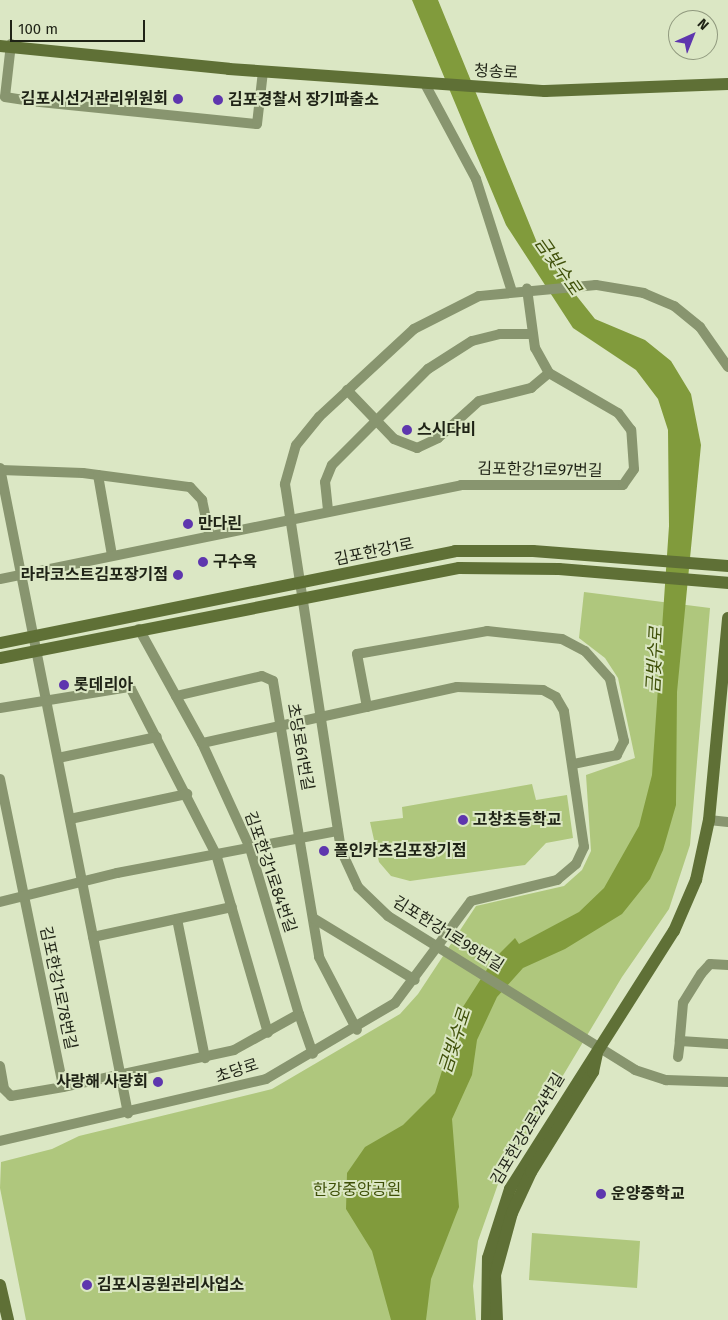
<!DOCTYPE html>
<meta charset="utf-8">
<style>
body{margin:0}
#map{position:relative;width:728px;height:1320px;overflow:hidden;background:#dbe7c4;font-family:"Fira Sans","Noto Sans KR",sans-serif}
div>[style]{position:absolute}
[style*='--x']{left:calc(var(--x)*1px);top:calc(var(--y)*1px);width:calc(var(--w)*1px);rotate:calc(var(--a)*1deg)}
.green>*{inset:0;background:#afc77d}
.water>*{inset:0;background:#819b3c}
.street>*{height:10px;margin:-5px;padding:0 5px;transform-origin:5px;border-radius:5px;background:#88956f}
.secondary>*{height:12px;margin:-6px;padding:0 6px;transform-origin:6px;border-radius:6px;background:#5f7036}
.dots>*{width:14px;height:14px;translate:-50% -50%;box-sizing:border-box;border:2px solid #dbe7c4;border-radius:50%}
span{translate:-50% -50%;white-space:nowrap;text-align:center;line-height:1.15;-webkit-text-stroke:4px #dbe7c4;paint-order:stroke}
.street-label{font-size:16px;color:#1f2316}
.poi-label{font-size:16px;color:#1f2316;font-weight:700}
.right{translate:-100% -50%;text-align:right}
.left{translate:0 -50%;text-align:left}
.park-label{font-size:16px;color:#3e4f07}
.water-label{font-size:18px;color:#40510a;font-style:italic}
.north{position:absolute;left:668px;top:10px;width:50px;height:50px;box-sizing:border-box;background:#dbe7c4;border:1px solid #90997e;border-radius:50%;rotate:44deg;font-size:14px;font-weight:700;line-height:20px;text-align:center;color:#1f2316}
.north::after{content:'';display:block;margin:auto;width:18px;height:22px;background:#5e36ae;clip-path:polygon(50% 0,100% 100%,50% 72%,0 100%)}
.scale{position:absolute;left:10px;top:20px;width:135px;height:22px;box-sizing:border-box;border:2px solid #1f2316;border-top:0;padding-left:6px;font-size:15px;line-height:18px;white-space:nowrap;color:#1f2316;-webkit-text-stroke:4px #dbe7c4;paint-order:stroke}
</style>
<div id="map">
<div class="green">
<i style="clip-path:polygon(584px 592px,710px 608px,690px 845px,669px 909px,622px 977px,498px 1184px,478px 1241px,473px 1286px,476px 1320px,26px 1320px,0 1188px,1px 1162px,52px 1149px,79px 1136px,272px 1089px,400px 1014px,418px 994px,476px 906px,564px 886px,582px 870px,591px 851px,586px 775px,635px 758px,618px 678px,605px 658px,579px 638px)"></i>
<i style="clip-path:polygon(532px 784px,536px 800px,567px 795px,573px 838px,546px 843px,525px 865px,410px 881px,391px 876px,379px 862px,370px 822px,403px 818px,402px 807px)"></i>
<i style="clip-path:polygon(532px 1233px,640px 1241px,637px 1288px,529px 1280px)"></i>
</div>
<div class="water">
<i style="clip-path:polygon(412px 0,438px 0,540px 250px,595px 319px,645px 340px,671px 361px,691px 394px,701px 445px,677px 692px,676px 805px,663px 850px,650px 879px,622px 914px,565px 949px,523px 968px,497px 997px,477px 1040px,472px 1075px,452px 1119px,459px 1207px,431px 1279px,426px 1320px,391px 1320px,372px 1251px,346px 1209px,347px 1173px,365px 1147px,403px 1125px,435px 1093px,461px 1010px,493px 960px,515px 938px,519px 944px,579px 912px,604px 888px,639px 826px,652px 775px,669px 526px,668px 430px,658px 399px,636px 370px,573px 328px,506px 225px)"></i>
</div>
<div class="street">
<i style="--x:11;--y:44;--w:53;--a:96.5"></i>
<i style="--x:5;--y:97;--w:25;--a:9"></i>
<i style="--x:30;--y:101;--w:228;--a:5.8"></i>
<i style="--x:257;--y:124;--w:53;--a:-83.5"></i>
<i style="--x:425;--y:84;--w:108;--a:61.8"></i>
<i style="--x:476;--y:179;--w:115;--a:72.3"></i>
<i style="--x:728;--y:367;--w:49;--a:-125"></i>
<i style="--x:700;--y:327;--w:33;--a:-141"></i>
<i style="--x:674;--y:306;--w:33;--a:-157"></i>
<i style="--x:644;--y:293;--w:49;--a:-170.5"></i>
<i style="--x:596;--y:285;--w:118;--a:174.6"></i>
<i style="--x:479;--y:296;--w:73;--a:153.1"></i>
<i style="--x:414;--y:329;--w:129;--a:137.2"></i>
<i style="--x:319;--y:417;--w:36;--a:129"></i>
<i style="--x:296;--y:445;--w:41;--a:105.8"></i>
<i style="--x:285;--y:484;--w:370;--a:81.3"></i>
<i style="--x:341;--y:850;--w:41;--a:65.3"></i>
<i style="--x:358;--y:887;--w:42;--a:44"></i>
<i style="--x:388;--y:916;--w:291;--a:31.9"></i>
<i style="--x:635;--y:1070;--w:33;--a:18"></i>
<i style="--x:666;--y:1080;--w:62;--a:1.8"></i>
<i style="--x:347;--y:390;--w:68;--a:46.2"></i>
<i style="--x:394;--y:439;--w:25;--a:21"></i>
<i style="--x:417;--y:448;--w:23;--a:-25"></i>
<i style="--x:438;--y:438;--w:55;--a:-42.1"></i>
<i style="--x:479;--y:401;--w:54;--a:-14"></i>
<i style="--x:531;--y:388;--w:23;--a:-40"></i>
<i style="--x:549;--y:373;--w:29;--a:-119"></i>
<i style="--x:535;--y:348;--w:60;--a:-97.7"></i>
<i style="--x:0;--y:468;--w:658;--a:78.78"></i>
<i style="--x:1;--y:470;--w:82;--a:2.1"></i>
<i style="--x:83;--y:473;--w:108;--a:7.5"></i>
<i style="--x:190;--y:487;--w:18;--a:47"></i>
<i style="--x:202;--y:500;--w:35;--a:78"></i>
<i style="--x:98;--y:475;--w:81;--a:80.1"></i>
<i style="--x:328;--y:510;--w:28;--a:-96"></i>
<i style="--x:325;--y:482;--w:18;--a:-68"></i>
<i style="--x:332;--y:465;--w:136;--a:-45"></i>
<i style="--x:428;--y:369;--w:52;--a:-32.5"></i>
<i style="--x:472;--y:341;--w:29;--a:-14"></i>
<i style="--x:500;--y:334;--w:31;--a:0"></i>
<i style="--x:0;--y:579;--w:470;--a:-11.5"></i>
<i style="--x:461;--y:485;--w:162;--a:0"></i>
<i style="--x:623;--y:485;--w:19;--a:-55"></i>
<i style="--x:634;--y:469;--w:39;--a:-94"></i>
<i style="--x:631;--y:430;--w:21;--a:-127"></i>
<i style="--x:618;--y:413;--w:80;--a:-149.9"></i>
<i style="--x:139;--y:629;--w:130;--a:61.1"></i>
<i style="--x:202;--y:743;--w:115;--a:65.4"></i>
<i style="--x:250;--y:848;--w:173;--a:73.6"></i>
<i style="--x:176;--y:696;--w:88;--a:-13.1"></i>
<i style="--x:262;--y:676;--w:12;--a:24"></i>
<i style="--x:273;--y:681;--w:280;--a:80.5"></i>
<i style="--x:319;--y:957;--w:82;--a:62.5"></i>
<i style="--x:367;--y:707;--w:54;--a:-100.7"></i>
<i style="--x:357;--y:654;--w:132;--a:-10"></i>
<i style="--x:487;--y:631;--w:75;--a:6.1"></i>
<i style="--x:562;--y:639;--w:26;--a:28"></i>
<i style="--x:585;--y:651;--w:38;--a:48"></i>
<i style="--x:610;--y:679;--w:64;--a:77.3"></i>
<i style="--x:624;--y:741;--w:16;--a:117"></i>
<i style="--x:617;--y:755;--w:45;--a:168.4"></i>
<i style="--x:0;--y:708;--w:132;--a:-9.2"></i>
<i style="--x:130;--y:687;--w:188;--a:62.8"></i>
<i style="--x:216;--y:854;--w:186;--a:73.8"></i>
<i style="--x:58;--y:758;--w:101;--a:-12"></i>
<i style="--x:0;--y:779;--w:314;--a:78.4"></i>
<i style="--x:63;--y:1087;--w:175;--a:-12.2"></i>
<i style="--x:234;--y:1050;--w:74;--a:-29"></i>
<i style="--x:299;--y:1014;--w:42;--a:70.7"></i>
<i style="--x:70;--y:819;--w:120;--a:-12.1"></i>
<i style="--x:709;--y:820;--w:19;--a:6"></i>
<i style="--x:0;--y:902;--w:121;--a:-13.9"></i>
<i style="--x:117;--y:873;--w:225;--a:-10.8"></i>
<i style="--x:313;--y:918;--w:119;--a:31.3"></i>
<i style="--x:177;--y:919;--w:142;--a:78.6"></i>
<i style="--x:93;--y:937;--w:142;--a:-12.2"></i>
<i style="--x:728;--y:965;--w:18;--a:-177"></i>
<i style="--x:710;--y:964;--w:13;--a:132"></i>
<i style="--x:701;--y:974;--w:34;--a:122"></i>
<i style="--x:683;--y:1003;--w:38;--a:95"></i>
<i style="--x:680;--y:1041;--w:48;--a:3.6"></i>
<i style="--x:678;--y:1057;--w:16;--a:-83"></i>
<i style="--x:0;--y:1066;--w:23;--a:80"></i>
<i style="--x:4;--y:1089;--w:10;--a:45"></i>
<i style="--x:11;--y:1096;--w:53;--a:-9.8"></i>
<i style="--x:0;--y:1141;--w:273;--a:-13.1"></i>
<i style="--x:266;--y:1079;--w:150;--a:-30.5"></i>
<i style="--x:395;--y:1003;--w:127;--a:-53.3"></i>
<i style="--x:471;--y:901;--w:89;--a:-13.7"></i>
<i style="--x:557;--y:880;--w:25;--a:-40"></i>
<i style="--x:576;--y:864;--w:19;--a:-65"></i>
<i style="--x:584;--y:847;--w:137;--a:-98.4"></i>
<i style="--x:564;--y:711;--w:16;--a:-120"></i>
<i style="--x:556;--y:697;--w:15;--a:-152"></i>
<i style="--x:543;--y:690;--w:86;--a:-178"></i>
<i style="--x:457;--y:687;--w:261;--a:167.6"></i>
</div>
<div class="secondary">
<i style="--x:0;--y:46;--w:230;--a:5.7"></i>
<i style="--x:229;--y:69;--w:317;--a:4"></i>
<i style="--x:545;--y:91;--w:183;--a:-2.2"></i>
<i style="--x:0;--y:643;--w:464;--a:-11.4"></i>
<i style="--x:455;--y:551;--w:78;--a:0"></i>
<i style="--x:533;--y:551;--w:196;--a:4.4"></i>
<i style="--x:0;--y:658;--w:468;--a:-11.1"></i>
<i style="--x:459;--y:568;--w:100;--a:0.6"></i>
<i style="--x:559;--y:569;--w:170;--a:4.7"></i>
<i style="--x:0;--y:1285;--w:36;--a:77"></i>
<i style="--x:487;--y:1320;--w:62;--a:-89.1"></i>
<i style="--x:488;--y:1258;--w:72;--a:-72.3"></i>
<i style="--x:510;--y:1189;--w:306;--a:-57.6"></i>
<i style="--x:674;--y:931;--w:56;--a:-66.7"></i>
<i style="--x:696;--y:880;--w:61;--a:-77.8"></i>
<i style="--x:709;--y:820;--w:203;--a:-84.6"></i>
<i style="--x:497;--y:1320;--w:45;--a:-92.5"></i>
<i style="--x:495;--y:1275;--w:64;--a:-74.7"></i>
<i style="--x:512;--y:1213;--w:45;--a:-65.1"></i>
<i style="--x:531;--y:1172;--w:118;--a:-58.2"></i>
<i style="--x:593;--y:1072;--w:19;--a:-78"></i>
</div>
<div class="dots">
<i style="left:178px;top:99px;background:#5e36ae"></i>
<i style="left:218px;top:100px;background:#5e36ae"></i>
<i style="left:407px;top:430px;background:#5e36ae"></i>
<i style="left:188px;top:524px;background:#5e36ae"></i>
<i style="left:203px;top:562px;background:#5e36ae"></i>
<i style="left:178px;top:575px;background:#5e36ae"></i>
<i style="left:64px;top:685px;background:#5e36ae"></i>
<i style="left:463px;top:820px;background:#5e36ae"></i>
<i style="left:324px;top:851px;background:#5e36ae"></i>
<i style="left:158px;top:1082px;background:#5e36ae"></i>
<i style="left:601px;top:1194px;background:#5e36ae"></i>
<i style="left:87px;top:1285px;background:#5e36ae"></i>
</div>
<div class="street-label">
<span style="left:496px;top:72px;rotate:3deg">청송로</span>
<span style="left:540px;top:470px;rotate:1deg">김포한강1로97번길</span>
<span style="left:374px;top:552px;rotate:-12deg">김포한강1로</span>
<span style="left:300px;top:747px;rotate:80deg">초당로61번길</span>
<span style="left:270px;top:872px;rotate:71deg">김포한강1로84번길</span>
<span style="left:448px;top:934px;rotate:32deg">김포한강1로98번길</span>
<span style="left:58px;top:988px;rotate:78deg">김포한강1로78번길</span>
<span style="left:237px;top:1071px;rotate:-18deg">초당로</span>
<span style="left:528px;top:1129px;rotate:-59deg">김포한강2로24번길</span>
</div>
<div class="poi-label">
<span class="right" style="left:168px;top:99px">김포시선거관리위원회</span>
<span class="left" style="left:228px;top:100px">김포경찰서 장기파출소</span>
<span class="left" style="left:417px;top:430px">스시다비</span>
<span class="left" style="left:198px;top:524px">만다린</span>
<span class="left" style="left:213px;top:562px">구수옥</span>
<span class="right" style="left:168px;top:575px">라라코스트김포장기점</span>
<span class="left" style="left:74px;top:685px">롯데리아</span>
<span class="left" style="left:473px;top:820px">고창초등학교</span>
<span class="left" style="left:334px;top:851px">폴인카츠김포장기점</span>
<span class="right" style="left:148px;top:1082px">사랑해 사랑회</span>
<span class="left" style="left:611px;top:1194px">운양중학교</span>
<span class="left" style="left:97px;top:1285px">김포시공원관리사업소</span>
</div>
<div class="park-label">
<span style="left:357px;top:1190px">한강중앙공원</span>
</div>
<div class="water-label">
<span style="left:558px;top:266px;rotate:55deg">금빛수로</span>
<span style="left:655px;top:660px;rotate:-87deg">금빛수로</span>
<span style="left:455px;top:1041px;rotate:-72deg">금빛수로</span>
</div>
<div class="north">N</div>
<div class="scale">100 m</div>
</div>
